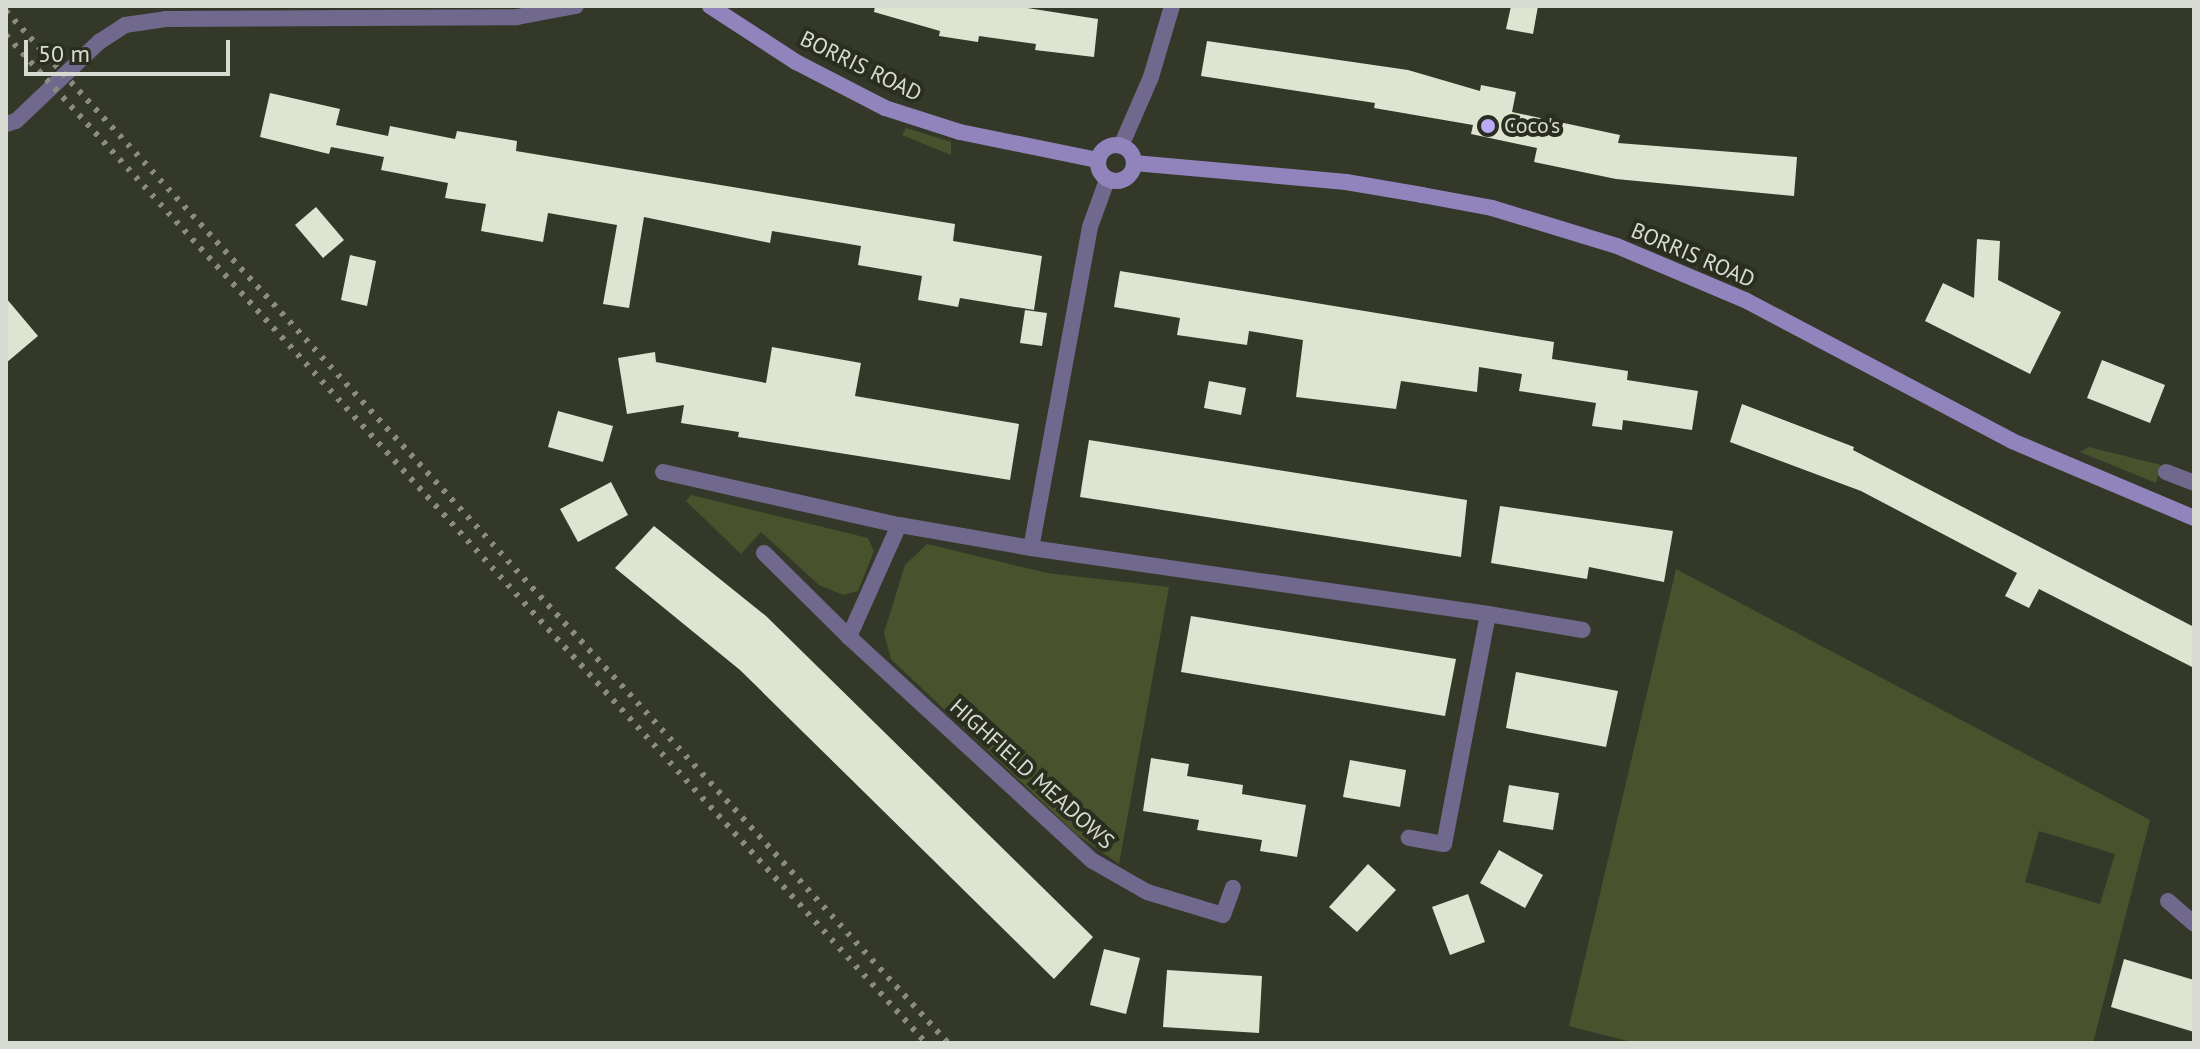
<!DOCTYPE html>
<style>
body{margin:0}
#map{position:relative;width:2200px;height:1049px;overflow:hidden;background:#343828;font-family:"PT Sans",sans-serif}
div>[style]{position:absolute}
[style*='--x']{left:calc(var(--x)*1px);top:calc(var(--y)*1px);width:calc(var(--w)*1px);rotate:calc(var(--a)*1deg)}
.green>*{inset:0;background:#48522c}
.building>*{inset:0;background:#dee4d0}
.street>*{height:16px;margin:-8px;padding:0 8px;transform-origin:8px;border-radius:8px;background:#70698d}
.secondary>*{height:16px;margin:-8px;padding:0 8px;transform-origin:8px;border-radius:8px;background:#9184bd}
.secondary>.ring{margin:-8px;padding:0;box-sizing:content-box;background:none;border:16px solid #9184bd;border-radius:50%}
.rail>*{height:6px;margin-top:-3px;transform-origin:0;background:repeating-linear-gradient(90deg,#898c7f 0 4px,transparent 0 12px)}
.dots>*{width:22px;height:22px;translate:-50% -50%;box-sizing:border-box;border:4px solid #2a2e1f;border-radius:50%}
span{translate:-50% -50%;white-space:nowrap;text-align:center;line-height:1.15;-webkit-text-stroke:8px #2a2e1f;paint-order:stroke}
.street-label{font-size:22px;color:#d8dbd1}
.poi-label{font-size:22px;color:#d8dbd1}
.left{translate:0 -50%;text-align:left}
.frame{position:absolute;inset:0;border:8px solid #d8dbd1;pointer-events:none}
.scale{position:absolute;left:24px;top:40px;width:206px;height:36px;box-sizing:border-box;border:4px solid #d8dbd1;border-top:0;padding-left:10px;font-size:24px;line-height:28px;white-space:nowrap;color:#d8dbd1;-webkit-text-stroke:6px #2a2e1f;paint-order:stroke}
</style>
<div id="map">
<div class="green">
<i style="clip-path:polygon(906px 128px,951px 142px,951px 155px,902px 135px)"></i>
<i style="clip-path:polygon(2089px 447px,2161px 465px,2156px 483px,2080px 452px)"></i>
<i style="clip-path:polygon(691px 495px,868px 538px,874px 551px,858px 591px,843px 595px,819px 585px,761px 532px,741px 554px,686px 501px)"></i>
<i style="clip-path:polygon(927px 544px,1047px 573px,1169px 587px,1119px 864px,1076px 834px,891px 659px,884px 633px,905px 565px)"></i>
<i style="clip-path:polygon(evenodd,1676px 569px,2150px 820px,2093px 1043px,1635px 1043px,1569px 1026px,1676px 569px,2039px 831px,2115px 854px,2100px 904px,2025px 882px,2039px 831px)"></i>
</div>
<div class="building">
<i style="clip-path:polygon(875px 6px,1014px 6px,1098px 19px,1094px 57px,1035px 50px,1036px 44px,979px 36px,978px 42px,939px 36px,940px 31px,874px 12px)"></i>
<i style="clip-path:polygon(1511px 6px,1538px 6px,1533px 34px,1506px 29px)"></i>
<i style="clip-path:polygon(1207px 41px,1408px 70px,1480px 91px,1481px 85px,1516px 92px,1512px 112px,1620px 135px,1618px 143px,1797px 157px,1794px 196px,1616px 179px,1534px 162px,1537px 148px,1471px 134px,1473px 125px,1374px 108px,1375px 103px,1201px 76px)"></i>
<i style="clip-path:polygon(270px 93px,340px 109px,336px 125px,388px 136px,390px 126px,455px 139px,457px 131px,517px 141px,516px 151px,955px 224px,953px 241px,1042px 256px,1034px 310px,960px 298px,958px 307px,918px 300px,922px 276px,858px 265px,861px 246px,772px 231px,770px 243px,644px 217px,629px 308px,603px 304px,617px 225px,548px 213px,543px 242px,481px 231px,486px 204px,445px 198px,448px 183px,381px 170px,384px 157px,331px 147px,329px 154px,260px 137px)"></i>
<i style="clip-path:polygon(316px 207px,344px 240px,323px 258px,295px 225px)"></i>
<i style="clip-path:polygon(1977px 239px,2000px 241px,1998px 280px,2061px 312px,2030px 374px,1925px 321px,1943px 283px,1974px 298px)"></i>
<i style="clip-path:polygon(350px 255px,376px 261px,367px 306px,341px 300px)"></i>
<i style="clip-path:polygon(1120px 271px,1554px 342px,1552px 359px,1628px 371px,1627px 380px,1698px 391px,1692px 430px,1623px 420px,1622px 430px,1592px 426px,1596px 403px,1519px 391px,1522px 374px,1479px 367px,1477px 392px,1401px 381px,1396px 409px,1296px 397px,1303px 340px,1249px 331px,1247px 345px,1177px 335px,1180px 318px,1114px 307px)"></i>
<i style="clip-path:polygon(6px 298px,38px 336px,6px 363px)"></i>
<i style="clip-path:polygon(1025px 310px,1047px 313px,1042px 346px,1020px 343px)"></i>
<i style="clip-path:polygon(772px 347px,861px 363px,855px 396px,1019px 424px,1010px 480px,738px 437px,739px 432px,681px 423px,684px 405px,627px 414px,618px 358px,655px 352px,656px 362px,766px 383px)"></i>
<i style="clip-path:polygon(2102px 360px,2165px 385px,2150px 423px,2087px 398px)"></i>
<i style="clip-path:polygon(1209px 381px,1246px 388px,1241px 415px,1204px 408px)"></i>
<i style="clip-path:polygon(1742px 404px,1854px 447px,1853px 450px,2194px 627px,2194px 668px,2039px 589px,2029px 608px,2005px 596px,2017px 573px,1861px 491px,1730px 442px)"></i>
<i style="clip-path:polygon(558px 411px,613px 426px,603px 462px,548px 447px)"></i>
<i style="clip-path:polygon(1089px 440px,1467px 500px,1461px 557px,1080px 497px)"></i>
<i style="clip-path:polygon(611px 482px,628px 515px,578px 542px,560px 509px)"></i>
<i style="clip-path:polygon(1500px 506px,1673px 531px,1664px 582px,1589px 567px,1587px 579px,1491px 563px)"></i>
<i style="clip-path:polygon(654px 526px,766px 616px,1093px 937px,1054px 979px,740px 670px,615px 568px)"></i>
<i style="clip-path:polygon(1191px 616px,1456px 659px,1445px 716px,1181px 672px)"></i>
<i style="clip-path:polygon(1516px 672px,1618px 691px,1606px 747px,1506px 728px)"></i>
<i style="clip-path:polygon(1151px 758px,1189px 764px,1187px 776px,1243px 785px,1242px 794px,1306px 805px,1297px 857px,1260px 851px,1262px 840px,1197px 830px,1199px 820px,1143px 811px)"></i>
<i style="clip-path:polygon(1350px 760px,1406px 770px,1400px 807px,1343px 797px)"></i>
<i style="clip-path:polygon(1509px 785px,1559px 793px,1553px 830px,1503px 822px)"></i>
<i style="clip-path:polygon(1499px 850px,1543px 875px,1525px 908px,1480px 883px)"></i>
<i style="clip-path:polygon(1368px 864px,1396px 890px,1357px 932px,1329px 907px)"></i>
<i style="clip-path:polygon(1468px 894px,1485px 942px,1450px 955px,1432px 907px)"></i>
<i style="clip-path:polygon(1104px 949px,1140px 958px,1126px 1014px,1090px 1005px)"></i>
<i style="clip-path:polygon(2124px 959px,2194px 980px,2194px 1032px,2111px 1007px)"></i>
<i style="clip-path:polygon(1167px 970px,1262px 976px,1259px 1033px,1163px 1027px)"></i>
</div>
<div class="street">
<i style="--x:6;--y:124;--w:10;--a:-17"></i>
<i style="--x:16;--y:121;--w:115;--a:-43.6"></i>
<i style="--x:99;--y:42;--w:31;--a:-33"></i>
<i style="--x:125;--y:25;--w:41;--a:-8.3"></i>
<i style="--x:166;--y:19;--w:351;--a:-0.3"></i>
<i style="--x:517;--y:17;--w:60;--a:-10.6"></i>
<i style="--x:1121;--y:146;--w:75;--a:-66.5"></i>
<i style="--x:1151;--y:77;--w:74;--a:-73.5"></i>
<i style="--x:1107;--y:180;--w:50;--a:109.9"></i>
<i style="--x:1090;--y:227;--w:326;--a:100.4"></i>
<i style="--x:1031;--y:548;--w:134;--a:-170.1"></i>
<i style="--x:899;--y:525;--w:123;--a:114.1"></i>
<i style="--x:849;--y:637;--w:331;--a:42.6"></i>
<i style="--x:1093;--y:861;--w:62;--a:29.9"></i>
<i style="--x:1147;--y:892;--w:79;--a:16.8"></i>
<i style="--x:1223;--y:915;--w:29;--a:-70"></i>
<i style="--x:663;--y:472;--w:242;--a:12.7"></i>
<i style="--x:2166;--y:472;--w:30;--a:21"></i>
<i style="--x:1031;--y:548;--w:462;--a:8.2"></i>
<i style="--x:1488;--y:614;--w:234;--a:100.8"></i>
<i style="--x:1444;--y:844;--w:36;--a:-170"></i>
<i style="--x:764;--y:553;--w:120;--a:44.7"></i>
<i style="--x:1488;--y:614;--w:96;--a:9.6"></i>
<i style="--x:2168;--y:901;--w:35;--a:41"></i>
</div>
<div class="secondary">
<i style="--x:710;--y:6;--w:103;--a:33.1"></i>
<i style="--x:796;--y:62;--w:100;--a:27.3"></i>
<i style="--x:885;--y:108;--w:79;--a:17.7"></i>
<i style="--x:960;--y:132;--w:141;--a:11.5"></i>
<i class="ring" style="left:1098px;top:145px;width:20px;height:20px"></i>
<i style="--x:1134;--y:163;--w:213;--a:5.1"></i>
<i style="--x:1346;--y:182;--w:77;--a:9.7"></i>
<i style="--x:1422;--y:195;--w:71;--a:10.5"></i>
<i style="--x:1492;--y:208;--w:131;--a:16.9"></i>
<i style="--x:1617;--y:246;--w:139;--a:22.9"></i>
<i style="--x:1745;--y:300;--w:302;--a:27.8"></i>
<i style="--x:2012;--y:441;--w:198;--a:22.9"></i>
</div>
<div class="rail">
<i style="--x:6;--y:11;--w:1397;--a:47.61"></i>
<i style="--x:6;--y:35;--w:1365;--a:47.61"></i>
</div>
<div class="dots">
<i style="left:1488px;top:126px;background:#bbaaf6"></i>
</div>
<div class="street-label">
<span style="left:861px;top:66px;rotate:26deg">BORRIS ROAD</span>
<span style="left:1693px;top:255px;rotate:23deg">BORRIS ROAD</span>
<span style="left:1032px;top:774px;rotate:42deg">HIGHFIELD MEADOWS</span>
</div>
<div class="poi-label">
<span class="left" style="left:1504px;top:126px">Coco's</span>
</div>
<div class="frame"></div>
<div class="scale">50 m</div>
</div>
